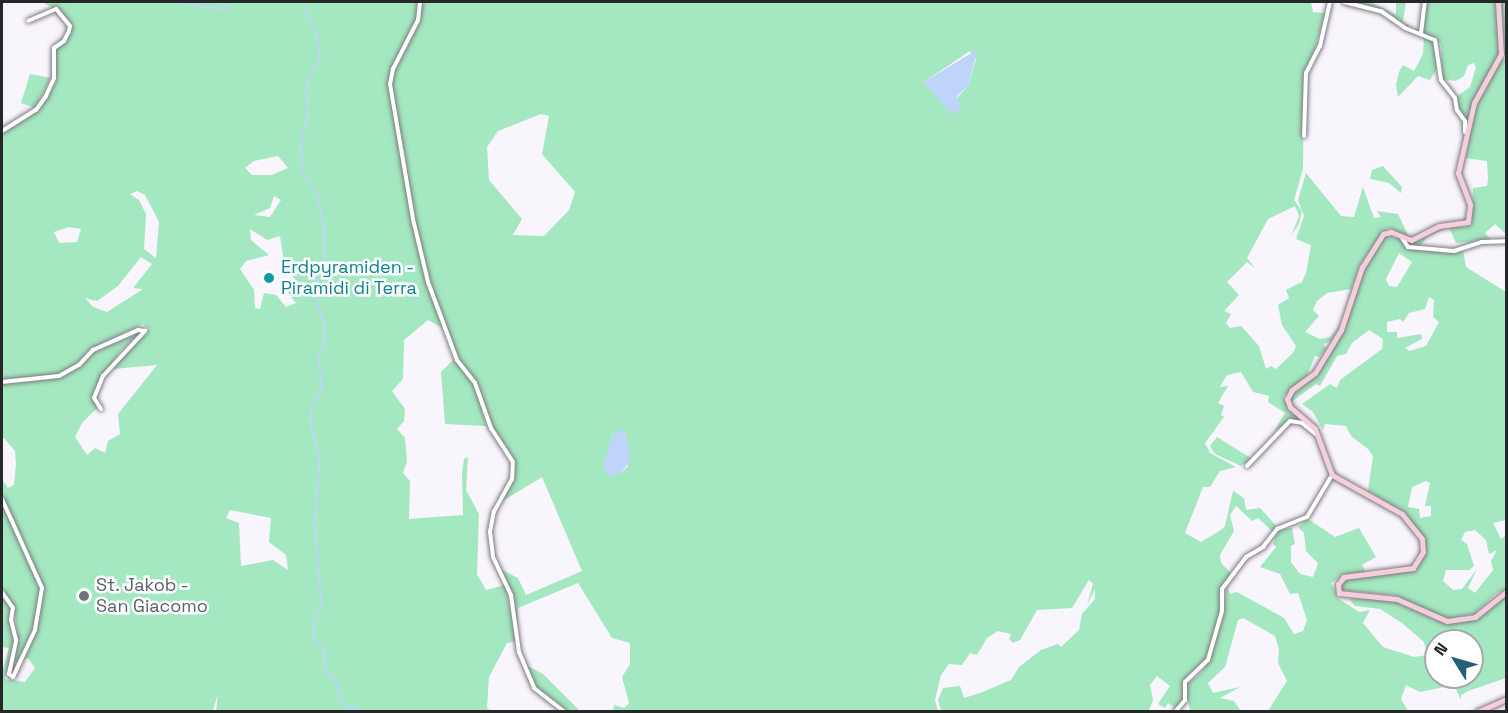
<!DOCTYPE html>
<style>
body{margin:0}
#map{position:relative;width:1508px;height:713px;overflow:hidden;background:#f9f5fc;font-family:"Space Grotesk",sans-serif}
div>[style]{position:absolute}
[style*='--x']{left:calc(var(--x)*1px);top:calc(var(--y)*1px);width:calc(var(--w)*1px);rotate:calc(var(--a)*1deg)}
.green>*{inset:0;background:#a3e8c0}
.water>*{inset:0;background:#bed5f9}
.stream>*{height:1.5px;margin:-0.75px;padding:0 0.75px;transform-origin:0.75px;border-radius:0.75px;background:#bed5f9}
.roads{filter:drop-shadow(0 0 2px #7c787f) drop-shadow(0 0 2px #7c787f)}
.street>*{height:4px;margin:-2px;padding:0 2px;transform-origin:2px;border-radius:2px;background:#fff}
.secondary>*{height:5px;margin:-2.5px;padding:0 2.5px;transform-origin:2.5px;border-radius:2.5px;background:#f5cedc}
.dots>*{width:16px;height:16px;translate:-50% -50%;box-sizing:border-box;border:3px solid #fff;border-radius:50%}
span{translate:-50% -50%;white-space:nowrap;text-align:center;line-height:1.15;-webkit-text-stroke:5px #fff;paint-order:stroke}
.culture-label{font-size:18px;color:#0d838f}
.left{translate:0 -50%;text-align:left}
.worship-label{font-size:18px;color:#5b616d}
.frame{position:absolute;inset:0;border:3px solid #272628;pointer-events:none}
.north{position:absolute;left:1424px;top:629px;width:60px;height:60px;box-sizing:border-box;background:#fff;border:2px solid #a9a8a9;border-radius:50%;rotate:307deg;font-size:16px;font-weight:700;line-height:24px;text-align:center;color:#272628}
.north::after{content:'';display:block;margin:auto;width:21px;height:27px;background:#226177;clip-path:polygon(50% 0,100% 100%,50% 72%,0 100%)}
</style>
<div id="map">
<div class="green">
<i style="clip-path:polygon(evenodd,42px 2px,419px 2px,417px 20px,392px 69px,390px 96px,427px 282px,444px 329px,428px 320px,404px 340px,403px 379px,392px 391px,405px 409px,404px 421px,397px 429px,405px 438px,407px 462px,403px 473px,410px 481px,409px 519px,463px 515px,462px 473px,464px 459px,468px 457px,466px 490px,479px 514px,477px 574px,486px 590px,505px 585px,516px 641px,507px 643px,489px 677px,487px 708px,491px 711px,216px 711px,218px 693px,213px 711px,2px 711px,2px 673px,9px 648px,2px 647px,2px 503px,41px 589px,44px 589px,2px 496px,2px 479px,8px 488px,14px 485px,16px 464px,15px 451px,2px 436px,2px 383px,59px 378px,80px 366px,94px 352px,142px 332px,120px 351px,93px 392px,97px 408px,82px 423px,75px 437px,87px 455px,95px 448px,105px 453px,108px 441px,120px 434px,118px 414px,157px 365px,113px 369px,126px 350px,146px 335px,148px 328px,143px 324px,90px 349px,70px 370px,46px 377px,2px 379px,2px 134px,36px 111px,56px 83px,52px 48px,66px 34px,67px 25px,58px 11px,42px 2px,278px 156px,288px 168px,272px 175px,252px 175px,245px 168px,254px 161px,278px 156px,42px 2px,137px 191px,145px 195px,159px 222px,156px 258px,144px 249px,146px 214px,139px 200px,130px 194px,137px 191px,42px 2px,274px 196px,281px 200px,270px 217px,254px 215px,270px 208px,274px 196px,42px 2px,69px 227px,81px 229px,77px 242px,59px 243px,54px 232px,69px 227px,42px 2px,250px 229px,267px 240px,280px 236px,285px 269px,300px 284px,287px 291px,296px 303px,286px 307px,276px 295px,264px 293px,260px 309px,255px 308px,254px 290px,240px 269px,246px 261px,269px 255px,251px 240px,250px 229px,42px 2px,141px 257px,152px 264px,133px 288px,143px 289px,107px 312px,93px 307px,85px 298px,97px 301px,118px 286px,141px 257px,42px 2px,230px 510px,271px 518px,269px 542px,286px 555px,288px 570px,273px 560px,241px 566px,239px 523px,226px 518px,230px 510px,42px 2px,14px 608px,18px 640px,13px 661px,28px 658px,35px 668px,25px 682px,5px 679px,15px 640px,10px 621px,14px 608px)"></i>
<i style="clip-path:polygon(evenodd,420px 2px,1311px 2px,1313px 12px,1325px 13px,1304px 86px,1303px 169px,1294px 200px,1302px 211px,1299px 224px,1291px 236px,1299px 216px,1295px 206px,1268px 219px,1247px 258px,1255px 268px,1247px 262px,1227px 282px,1239px 295px,1224px 311px,1231px 314px,1226px 323px,1230px 328px,1241px 326px,1259px 346px,1266px 369px,1271px 366px,1276px 369px,1293px 353px,1296px 346px,1282px 325px,1278px 305px,1289px 298px,1286px 290px,1302px 282px,1306px 273px,1311px 245px,1296px 239px,1304px 216px,1298px 200px,1306px 173px,1341px 216px,1354px 217px,1363px 187px,1374px 218px,1381px 217px,1377px 211px,1398px 214px,1409px 237px,1389px 228px,1383px 231px,1359px 266px,1351px 289px,1327px 293px,1317px 301px,1313px 310px,1319px 316px,1305px 332px,1320px 339px,1330px 337px,1339px 326px,1331px 341px,1323px 344px,1327px 349px,1319px 357px,1315px 356px,1306px 378px,1283px 396px,1288px 409px,1306px 423px,1293px 419px,1274px 431px,1285px 413px,1268px 402px,1269px 396px,1253px 392px,1241px 372px,1227px 375px,1222px 383px,1220px 387px,1228px 386px,1218px 403px,1224px 406px,1221px 415px,1224px 417px,1205px 443px,1210px 453px,1236px 467px,1220px 471px,1210px 487px,1203px 487px,1185px 533px,1201px 542px,1221px 530px,1225px 526px,1233px 491px,1244px 498px,1246px 510px,1260px 508px,1278px 528px,1273px 532px,1258px 518px,1252px 521px,1236px 506px,1230px 515px,1234px 531px,1220px 555px,1221px 563px,1232px 574px,1219px 594px,1222px 607px,1207px 661px,1182px 684px,1184px 700px,1176px 709px,1168px 703px,1165px 708px,1158px 704px,1170px 686px,1157px 676px,1150px 685px,1153px 700px,1149px 711px,941px 711px,938px 700px,943px 688px,960px 686px,964px 698px,980px 693px,1011px 680px,1019px 667px,1041px 650px,1058px 644px,1061px 647px,1079px 630px,1082px 614px,1095px 599px,1095px 589px,1087px 605px,1093px 584px,1089px 580px,1072px 608px,1037px 610px,1020px 640px,1013px 643px,1009px 639px,1011px 634px,998px 631px,987px 638px,977px 655px,970px 653px,962px 665px,949px 664px,941px 675px,935px 700px,938px 711px,613px 711px,614px 705px,624px 708px,629px 703px,622px 677px,630px 664px,630px 643px,612px 638px,578px 583px,518px 608px,517px 635px,512px 593px,500px 569px,518px 578px,526px 595px,582px 571px,542px 477px,501px 502px,513px 482px,513px 457px,492px 428px,476px 383px,461px 367px,436px 304px,414px 219px,406px 159px,391px 96px,393px 69px,418px 20px,420px 2px,970px 51px,976px 59px,968px 86px,947px 109px,924px 82px,970px 51px,420px 2px,541px 114px,549px 116px,542px 154px,575px 192px,569px 210px,544px 236px,513px 235px,522px 219px,489px 180px,487px 147px,498px 131px,541px 114px,420px 2px,613px 434px,628px 466px,621px 473px,605px 464px,613px 434px)"></i>
<i style="clip-path:polygon(1353px 2px,1370px 2px,1396px 15px,1396px 2px,1406px 2px,1403px 22px,1409px 25px,1408px 28px,1382px 10px)"></i>
<i style="clip-path:polygon(1426px 2px,1495px 2px,1500px 52px,1473px 102px,1468px 123px,1458px 109px,1456px 97px,1470px 87px,1476px 67px,1474px 63px,1468px 65px,1464px 76px,1456px 81px,1442px 79px,1441px 44px,1423px 32px)"></i>
<i style="clip-path:polygon(1499px 2px,1506px 2px,1506px 55px,1503px 55px)"></i>
<i style="clip-path:polygon(1424px 36px,1435px 42px,1438px 67px,1430px 80px,1418px 76px,1398px 97px,1396px 85px,1399px 72px,1403px 65px,1414px 71px,1423px 54px)"></i>
<i style="clip-path:polygon(evenodd,1500px 60px,1506px 60px,1506px 234px,1495px 224px,1485px 233px,1491px 240px,1456px 243px,1449px 227px,1427px 237px,1420px 247px,1424px 251px,1463px 250px,1466px 267px,1506px 292px,1506px 520px,1493px 523px,1501px 539px,1506px 535px,1506px 589px,1497px 593px,1474px 614px,1445px 619px,1394px 595px,1341px 590px,1345px 579px,1412px 571px,1425px 554px,1424px 540px,1406px 513px,1368px 491px,1373px 456px,1368px 449px,1351px 436px,1346px 426px,1325px 424px,1323px 430px,1313px 412px,1302px 404px,1330px 384px,1337px 388px,1340px 380px,1382px 349px,1383px 339px,1369px 330px,1352px 343px,1346px 354px,1337px 356px,1320px 386px,1316px 384px,1291px 402px,1291px 397px,1319px 372px,1348px 319px,1363px 269px,1385px 236px,1413px 241px,1444px 228px,1465px 227px,1472px 221px,1473px 188px,1487px 186px,1488px 179px,1487px 161px,1466px 158px,1474px 112px,1500px 60px,1399px 253px,1412px 262px,1397px 287px,1389px 286px,1386px 279px,1399px 253px,1500px 60px,1429px 297px,1434px 300px,1433px 317px,1439px 322px,1426px 346px,1409px 351px,1405px 348px,1422px 339px,1421px 334px,1397px 338px,1397px 332px,1387px 332px,1387px 322px,1400px 319px,1403px 322px,1409px 313px,1425px 309px,1429px 297px,1500px 60px,1426px 481px,1430px 483px,1425px 506px,1431px 506px,1431px 516px,1420px 518px,1419px 509px,1408px 507px,1412px 487px,1426px 481px,1500px 60px,1475px 530px,1486px 540px,1489px 554px,1497px 550px,1491px 561px,1493px 570px,1475px 593px,1468px 588px,1477px 569px,1462px 589px,1453px 590px,1443px 581px,1446px 570px,1469px 570px,1474px 566px,1467px 544px,1461px 540px,1465px 532px,1475px 530px)"></i>
<i style="clip-path:polygon(30px 74px,51px 78px,35px 108px,21px 103px)"></i>
<i style="clip-path:polygon(1383px 166px,1402px 187px,1401px 193px,1389px 183px,1370px 179px,1372px 170px)"></i>
<i style="clip-path:polygon(455px 358px,475px 384px,486px 426px,445px 424px,441px 372px)"></i>
<i style="clip-path:polygon(1217px 437px,1249px 457px,1252px 458px,1241px 466px,1215px 454px,1210px 446px)"></i>
<i style="clip-path:polygon(evenodd,1308px 519px,1335px 537px,1359px 528px,1376px 557px,1362px 565px,1366px 572px,1343px 574px,1331px 583px,1339px 599px,1359px 612px,1370px 610px,1363px 623px,1383px 647px,1414px 657px,1427px 655px,1424px 642px,1402px 623px,1380px 609px,1355px 606px,1349px 599px,1390px 599px,1435px 620px,1453px 623px,1479px 617px,1506px 595px,1506px 678px,1468px 691px,1461px 695px,1461px 700px,1454px 685px,1420px 692px,1406px 685px,1401px 699px,1408px 711px,1268px 711px,1287px 681px,1278px 663px,1279px 649px,1275px 636px,1243px 618px,1238px 620px,1225px 667px,1208px 683px,1213px 693px,1240px 687px,1220px 698px,1234px 701px,1241px 711px,1190px 711px,1185px 686px,1201px 673px,1210px 659px,1223px 617px,1227px 585px,1230px 594px,1237px 592px,1284px 618px,1294px 634px,1303px 631px,1307px 620px,1298px 593px,1290px 594px,1280px 574px,1260px 567px,1276px 547px,1273px 544px,1278px 530px,1292px 528px,1295px 544px,1291px 546px,1291px 562px,1300px 574px,1313px 577px,1318px 563px,1306px 551px,1304px 533px,1298px 527px,1308px 519px,1436px 641px,1472px 641px,1472px 677px,1436px 677px,1436px 641px)"></i>
<i style="clip-path:polygon(526px 665px,543px 674px,580px 711px,568px 711px,535px 687px)"></i>
</div>
<div class="water">
<i style="clip-path:polygon(978px 49px,968px 86px,957px 96px,961px 106px,958px 113px,950px 113px,924px 82px)"></i>
<i style="clip-path:polygon(621px 429px,626px 433px,630px 461px,621px 473px,609px 477px,603px 468px,611px 437px)"></i>
</div>
<div class="stream">
<i style="--x:175;--y:2;--w:52;--a:8.9"></i>
<i style="--x:226;--y:10;--w:11;--a:-45"></i>
<i style="--x:279;--y:2;--w:16;--a:0"></i>
<i style="--x:303;--y:2;--w:38;--a:67"></i>
<i style="--x:318;--y:37;--w:22;--a:85"></i>
<i style="--x:320;--y:59;--w:29;--a:117"></i>
<i style="--x:307;--y:85;--w:33;--a:88"></i>
<i style="--x:308;--y:118;--w:28;--a:105"></i>
<i style="--x:301;--y:145;--w:27;--a:86"></i>
<i style="--x:303;--y:172;--w:28;--a:58"></i>
<i style="--x:318;--y:196;--w:38;--a:79"></i>
<i style="--x:325;--y:233;--w:25;--a:90"></i>
<i style="--x:325;--y:258;--w:16;--a:120"></i>
<i style="--x:317;--y:272;--w:25;--a:92"></i>
<i style="--x:316;--y:297;--w:30;--a:73"></i>
<i style="--x:325;--y:326;--w:18;--a:90"></i>
<i style="--x:325;--y:344;--w:14;--a:115"></i>
<i style="--x:319;--y:357;--w:31;--a:84"></i>
<i style="--x:322;--y:388;--w:23;--a:115"></i>
<i style="--x:312;--y:409;--w:16;--a:94"></i>
<i style="--x:311;--y:425;--w:37;--a:76"></i>
<i style="--x:320;--y:461;--w:65;--a:94.4"></i>
<i style="--x:315;--y:526;--w:79;--a:84.9"></i>
<i style="--x:322;--y:605;--w:14;--a:120"></i>
<i style="--x:315;--y:617;--w:20;--a:96"></i>
<i style="--x:313;--y:637;--w:16;--a:47"></i>
<i style="--x:324;--y:649;--w:23;--a:85"></i>
<i style="--x:326;--y:672;--w:13;--a:39"></i>
<i style="--x:336;--y:680;--w:24;--a:75"></i>
<i style="--x:342;--y:703;--w:22;--a:24"></i>
</div>
<div class="roads">
<div class="street">
<i style="--x:420;--y:2;--w:18;--a:96"></i>
<i style="--x:418;--y:20;--w:55;--a:117"></i>
<i style="--x:393;--y:69;--w:15;--a:101"></i>
<i style="--x:390;--y:84;--w:137;--a:80.3"></i>
<i style="--x:413;--y:219;--w:65;--a:76.6"></i>
<i style="--x:428;--y:282;--w:83;--a:69.6"></i>
<i style="--x:457;--y:360;--w:29;--a:52"></i>
<i style="--x:475;--y:383;--w:48;--a:70.4"></i>
<i style="--x:491;--y:428;--w:40;--a:57.1"></i>
<i style="--x:513;--y:462;--w:17;--a:93"></i>
<i style="--x:512;--y:479;--w:37;--a:119"></i>
<i style="--x:494;--y:511;--w:21;--a:101"></i>
<i style="--x:490;--y:532;--w:25;--a:83"></i>
<i style="--x:493;--y:557;--w:42;--a:64.7"></i>
<i style="--x:511;--y:595;--w:58;--a:82"></i>
<i style="--x:519;--y:652;--w:39;--a:67"></i>
<i style="--x:534;--y:688;--w:39;--a:38"></i>
<i style="--x:1344;--y:2;--w:38;--a:14"></i>
<i style="--x:1381;--y:11;--w:29;--a:35"></i>
<i style="--x:1405;--y:28;--w:32;--a:22"></i>
<i style="--x:1435;--y:40;--w:40;--a:81.5"></i>
<i style="--x:1441;--y:80;--w:23;--a:52"></i>
<i style="--x:1455;--y:98;--w:12;--a:81"></i>
<i style="--x:1457;--y:110;--w:14;--a:54"></i>
<i style="--x:1465;--y:121;--w:11;--a:90"></i>
<i style="--x:1421;--y:33;--w:31;--a:-83"></i>
<i style="--x:2;--y:131;--w:40;--a:-32"></i>
<i style="--x:36;--y:110;--w:17;--a:-54"></i>
<i style="--x:46;--y:96;--w:20;--a:-66"></i>
<i style="--x:54;--y:78;--w:30;--a:-90"></i>
<i style="--x:54;--y:48;--w:12;--a:-35"></i>
<i style="--x:64;--y:41;--w:11;--a:-63"></i>
<i style="--x:69;--y:31;--w:5;--a:-79"></i>
<i style="--x:70;--y:26;--w:22;--a:-129"></i>
<i style="--x:56;--y:9;--w:30;--a:157"></i>
<i style="--x:1304;--y:136;--w:63;--a:-88.2"></i>
<i style="--x:1306;--y:73;--w:30;--a:-63"></i>
<i style="--x:1320;--y:46;--w:45;--a:-77.2"></i>
<i style="--x:1402;--y:238;--w:11;--a:56"></i>
<i style="--x:1408;--y:247;--w:46;--a:5"></i>
<i style="--x:1454;--y:251;--w:28;--a:-18"></i>
<i style="--x:1481;--y:242;--w:25;--a:-2"></i>
<i style="--x:2;--y:382;--w:57;--a:-6"></i>
<i style="--x:59;--y:376;--w:23;--a:-29"></i>
<i style="--x:79;--y:365;--w:21;--a:-47"></i>
<i style="--x:93;--y:350;--w:49;--a:-24"></i>
<i style="--x:138;--y:330;--w:7;--a:8"></i>
<i style="--x:101;--y:409;--w:13;--a:-122"></i>
<i style="--x:94;--y:398;--w:24;--a:-68"></i>
<i style="--x:103;--y:376;--w:62;--a:-47"></i>
<i style="--x:1247;--y:466;--w:62;--a:-46.3"></i>
<i style="--x:1290;--y:421;--w:12;--a:9"></i>
<i style="--x:1302;--y:423;--w:21;--a:39"></i>
<i style="--x:2;--y:499;--w:98;--a:65.8"></i>
<i style="--x:42;--y:588;--w:43;--a:99.5"></i>
<i style="--x:35;--y:630;--w:52;--a:115.1"></i>
<i style="--x:13;--y:677;--w:5;--a:-143"></i>
<i style="--x:9;--y:674;--w:35;--a:-78"></i>
<i style="--x:16;--y:640;--w:21;--a:-104"></i>
<i style="--x:11;--y:620;--w:12;--a:-81"></i>
<i style="--x:13;--y:608;--w:19;--a:-125"></i>
<i style="--x:1175;--y:712;--w:16;--a:-50"></i>
<i style="--x:1185;--y:700;--w:18;--a:-90"></i>
<i style="--x:1185;--y:682;--w:32;--a:-44"></i>
<i style="--x:1208;--y:660;--w:51;--a:-74.1"></i>
<i style="--x:1222;--y:611;--w:22;--a:-90"></i>
<i style="--x:1222;--y:589;--w:40;--a:-53"></i>
<i style="--x:1246;--y:557;--w:20;--a:-30"></i>
<i style="--x:1263;--y:547;--w:23;--a:-52"></i>
<i style="--x:1277;--y:529;--w:32;--a:-22"></i>
<i style="--x:1307;--y:517;--w:49;--a:-59.2"></i>
</div>
<div class="secondary">
<i style="--x:1498;--y:2;--w:52;--a:86.7"></i>
<i style="--x:1501;--y:54;--w:56;--a:118.9"></i>
<i style="--x:1474;--y:103;--w:72;--a:102.9"></i>
<i style="--x:1458;--y:173;--w:34;--a:69"></i>
<i style="--x:1470;--y:205;--w:17;--a:97"></i>
<i style="--x:1468;--y:222;--w:29;--a:172"></i>
<i style="--x:1439;--y:226;--w:31;--a:153"></i>
<i style="--x:1411;--y:240;--w:22;--a:-158"></i>
<i style="--x:1391;--y:232;--w:8;--a:166"></i>
<i style="--x:1383;--y:234;--w:39;--a:122"></i>
<i style="--x:1362;--y:267;--w:66;--a:108.4"></i>
<i style="--x:1341;--y:330;--w:50;--a:121.2"></i>
<i style="--x:1315;--y:373;--w:29;--a:144"></i>
<i style="--x:1292;--y:390;--w:10;--a:119"></i>
<i style="--x:1287;--y:399;--w:9;--a:69"></i>
<i style="--x:1290;--y:407;--w:33;--a:41"></i>
<i style="--x:1315;--y:429;--w:49;--a:69.7"></i>
<i style="--x:1332;--y:475;--w:80;--a:29.1"></i>
<i style="--x:1402;--y:514;--w:32;--a:51"></i>
<i style="--x:1422;--y:539;--w:13;--a:86"></i>
<i style="--x:1423;--y:552;--w:19;--a:122"></i>
<i style="--x:1413;--y:568;--w:70;--a:172.6"></i>
<i style="--x:1344;--y:577;--w:9;--a:131"></i>
<i style="--x:1338;--y:584;--w:9;--a:84"></i>
<i style="--x:1339;--y:593;--w:58;--a:5.9"></i>
<i style="--x:1397;--y:599;--w:55;--a:23.7"></i>
<i style="--x:1447;--y:621;--w:28;--a:-8"></i>
<i style="--x:1475;--y:617;--w:40;--a:-39"></i>
<i style="--x:1477;--y:712;--w:32;--a:-24"></i>
</div>
</div>
<div class="dots">
<i style="left:269px;top:278px;background:#0f9aa8"></i>
<i style="left:84px;top:596px;background:#6b7280"></i>
</div>
<div class="culture-label">
<span class="left" style="left:281px;top:278px">Erdpyramiden -<br>Piramidi di Terra</span>
</div>
<div class="worship-label">
<span class="left" style="left:96px;top:596px">St. Jakob -<br>San Giacomo</span>
</div>
<div class="frame"></div>
<div class="north">N</div>
</div>
